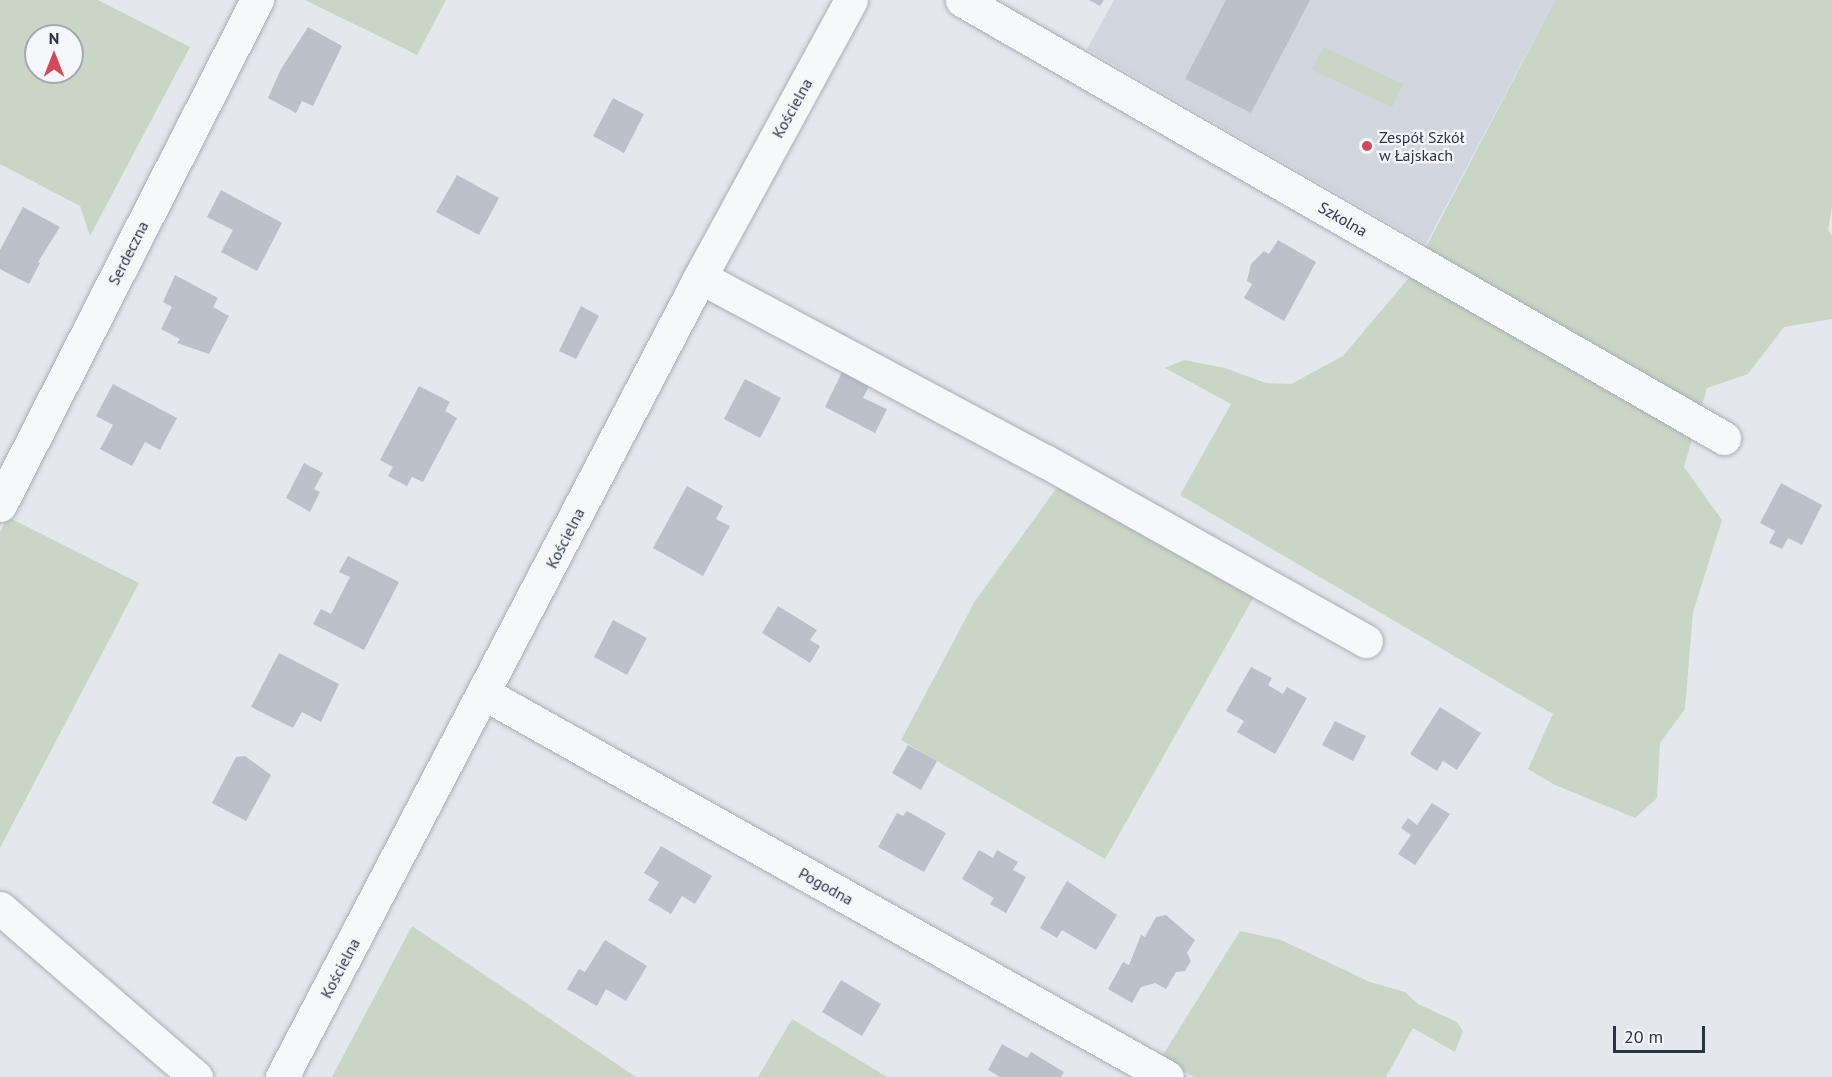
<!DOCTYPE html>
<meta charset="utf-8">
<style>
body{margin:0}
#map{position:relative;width:1832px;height:1077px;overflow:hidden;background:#e4e7ec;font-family:"PT Sans",sans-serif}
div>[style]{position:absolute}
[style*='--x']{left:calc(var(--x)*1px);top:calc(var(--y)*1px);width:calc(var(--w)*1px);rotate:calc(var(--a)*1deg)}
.built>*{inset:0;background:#d2d6de}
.green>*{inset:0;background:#c9d6c5}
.building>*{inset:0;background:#bbc0ca}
.roads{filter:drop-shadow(0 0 2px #a9aeb7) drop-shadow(0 0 2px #a9aeb7)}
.minor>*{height:33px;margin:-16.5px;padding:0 16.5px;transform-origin:16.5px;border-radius:16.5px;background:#f7f8fa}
.dots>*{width:16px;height:16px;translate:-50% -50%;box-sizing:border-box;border:3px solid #f4f6f9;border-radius:50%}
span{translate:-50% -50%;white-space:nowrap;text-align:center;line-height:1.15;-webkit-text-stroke:4.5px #f4f6f9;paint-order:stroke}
.street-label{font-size:16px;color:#2b3445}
.poi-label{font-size:16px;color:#2b3445}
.left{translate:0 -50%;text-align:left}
.north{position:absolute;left:24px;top:24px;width:60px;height:60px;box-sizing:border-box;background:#f4f6f9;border:2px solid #a4a8b1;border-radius:50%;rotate:0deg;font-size:16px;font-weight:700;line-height:24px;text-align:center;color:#2b3445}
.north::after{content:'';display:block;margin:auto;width:21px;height:27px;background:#d1495b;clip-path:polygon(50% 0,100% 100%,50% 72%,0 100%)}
.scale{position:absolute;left:1613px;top:1026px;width:92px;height:27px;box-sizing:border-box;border:3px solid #2b3445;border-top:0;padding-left:8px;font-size:18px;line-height:21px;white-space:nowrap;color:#2b3445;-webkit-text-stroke:4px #f4f6f9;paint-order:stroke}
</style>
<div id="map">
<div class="built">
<i style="clip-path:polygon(1114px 0,1555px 0,1426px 244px,1087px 49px)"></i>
</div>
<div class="green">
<i style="clip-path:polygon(evenodd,0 0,98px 0,190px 47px,90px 236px,80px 206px,0 164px,0 0,36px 36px,72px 36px,72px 72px,36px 72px,36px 36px)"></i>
<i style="clip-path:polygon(305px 0,446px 0,417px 55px)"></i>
<i style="clip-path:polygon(1555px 0,1832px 0,1832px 206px,1828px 230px,1832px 236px,1832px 319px,1784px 327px,1748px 374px,1707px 388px,1684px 467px,1722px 520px,1693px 612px,1685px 709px,1660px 743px,1657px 798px,1635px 818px,1553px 784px,1528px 769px,1553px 714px,1180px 495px,1231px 404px,1165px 368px,1184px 360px,1225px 368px,1266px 383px,1291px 384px,1343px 356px,1412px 274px)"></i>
<i style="clip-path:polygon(1323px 47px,1403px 84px,1392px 107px,1312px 70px)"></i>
<i style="clip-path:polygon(1058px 486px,1255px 595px,1105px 859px,901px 740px,975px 601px)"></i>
<i style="clip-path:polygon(8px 517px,139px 583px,0 848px,0 532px)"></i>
<i style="clip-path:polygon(412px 926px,636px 1077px,332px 1077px)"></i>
<i style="clip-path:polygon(1240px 931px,1281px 940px,1370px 982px,1405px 992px,1418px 1004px,1457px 1022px,1463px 1031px,1455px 1052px,1413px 1028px,1386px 1077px,1194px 1077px,1161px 1058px)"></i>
<i style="clip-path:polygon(792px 1019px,831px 1043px,887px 1077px,758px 1077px)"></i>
</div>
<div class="building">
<i style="clip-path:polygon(1089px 0,1104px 0,1100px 6px)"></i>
<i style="clip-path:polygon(1226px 0,1310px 0,1251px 113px,1185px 79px)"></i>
<i style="clip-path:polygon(308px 27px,342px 46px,313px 106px,302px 101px,296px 113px,268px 98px,281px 69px)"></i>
<i style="clip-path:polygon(613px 98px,644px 114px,624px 153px,593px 136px)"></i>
<i style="clip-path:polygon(457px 175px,499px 198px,479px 235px,436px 212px)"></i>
<i style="clip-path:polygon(221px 190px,282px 223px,257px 271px,221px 252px,233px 230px,207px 217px)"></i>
<i style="clip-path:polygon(23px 207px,60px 227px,38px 262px,40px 263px,29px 284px,0 269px,0 250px)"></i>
<i style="clip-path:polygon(1278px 240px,1316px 262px,1284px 321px,1244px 298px,1252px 284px,1247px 281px,1251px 264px,1264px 251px,1269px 254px)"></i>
<i style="clip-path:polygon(175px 275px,218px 298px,213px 307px,229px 316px,209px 354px,177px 343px,180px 339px,161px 329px,172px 307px,163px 302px)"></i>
<i style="clip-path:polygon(581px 306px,599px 316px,576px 359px,559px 351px)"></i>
<i style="clip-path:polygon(842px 372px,869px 386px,863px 398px,887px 409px,875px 433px,825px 407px)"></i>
<i style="clip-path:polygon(745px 379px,781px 398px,760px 438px,724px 419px)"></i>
<i style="clip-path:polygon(113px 384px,177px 418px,160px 450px,145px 442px,132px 466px,100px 449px,113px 425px,96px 416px)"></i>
<i style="clip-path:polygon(419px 386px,450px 402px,445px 411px,457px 418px,423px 482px,412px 477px,407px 486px,388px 476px,393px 467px,380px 460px)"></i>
<i style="clip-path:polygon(304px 463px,323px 473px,314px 489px,320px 492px,310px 512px,286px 498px)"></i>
<i style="clip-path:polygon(1781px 483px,1822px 505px,1802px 545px,1788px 538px,1782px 549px,1769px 543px,1775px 531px,1760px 523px)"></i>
<i style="clip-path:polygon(687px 486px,723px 506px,716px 519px,730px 526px,703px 576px,653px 548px)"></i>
<i style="clip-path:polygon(348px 556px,399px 582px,364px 650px,313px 624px,321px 609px,331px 614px,350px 577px,339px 572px)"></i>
<i style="clip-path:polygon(778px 606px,817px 630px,810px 640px,820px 646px,810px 663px,762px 633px)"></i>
<i style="clip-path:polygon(613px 620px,647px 638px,627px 675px,594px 657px)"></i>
<i style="clip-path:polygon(279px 653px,339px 684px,321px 722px,302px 712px,293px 728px,251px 707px)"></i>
<i style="clip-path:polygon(1251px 667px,1272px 678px,1268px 685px,1283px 694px,1287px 687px,1307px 698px,1275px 754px,1237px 732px,1244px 721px,1226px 711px)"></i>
<i style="clip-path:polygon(1440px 707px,1481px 733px,1457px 770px,1443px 761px,1437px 771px,1410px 754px)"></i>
<i style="clip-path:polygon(1335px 721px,1366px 736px,1353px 761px,1322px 745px)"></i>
<i style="clip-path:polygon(908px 745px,937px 761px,921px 790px,892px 773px)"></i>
<i style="clip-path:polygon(245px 756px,271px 775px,246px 821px,212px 803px,236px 757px)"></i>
<i style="clip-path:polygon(1432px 803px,1450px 814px,1415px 865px,1398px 854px,1411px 835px,1401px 828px,1408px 818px,1417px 825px)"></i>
<i style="clip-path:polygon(907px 811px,946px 833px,924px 872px,878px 847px,897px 813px,903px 816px)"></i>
<i style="clip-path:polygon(661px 846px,712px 876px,695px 904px,682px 896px,671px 914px,648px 900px,659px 882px,644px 873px)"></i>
<i style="clip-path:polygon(979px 850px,993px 858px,997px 850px,1018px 862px,1013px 870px,1026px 877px,1006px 913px,990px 904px,994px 898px,962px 879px)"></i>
<i style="clip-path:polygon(1067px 881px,1117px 915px,1096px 950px,1062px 930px,1057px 938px,1040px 928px)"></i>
<i style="clip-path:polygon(1166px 915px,1195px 940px,1187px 953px,1191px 961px,1185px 971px,1176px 972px,1166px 989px,1155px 983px,1141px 987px,1132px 1003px,1108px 989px,1123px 962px,1129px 965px,1141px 935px,1145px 937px,1156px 917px)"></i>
<i style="clip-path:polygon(605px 940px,647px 966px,626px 1001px,606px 989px,597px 1006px,567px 989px,579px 969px,585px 972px)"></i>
<i style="clip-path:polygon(841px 980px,881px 1004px,862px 1036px,822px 1012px)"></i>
<i style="clip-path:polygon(1002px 1044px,1027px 1058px,1031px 1052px,1064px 1072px,1061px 1077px,1000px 1077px,988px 1070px)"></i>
</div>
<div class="roads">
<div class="minor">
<i style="--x:962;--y:0;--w:879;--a:29.89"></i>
<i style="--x:700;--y:277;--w:391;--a:28.1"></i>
<i style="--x:1045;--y:461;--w:368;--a:29.3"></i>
<i style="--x:0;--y:505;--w:567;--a:-63.03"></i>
<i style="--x:485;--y:694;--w:782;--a:29.32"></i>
<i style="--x:0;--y:908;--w:259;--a:40.8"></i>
<i style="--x:282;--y:1077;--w:903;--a:-62.41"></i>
<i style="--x:700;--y:277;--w:315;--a:-61.4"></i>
</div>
</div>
<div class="dots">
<i style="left:1367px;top:146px;background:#d1495b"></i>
</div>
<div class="street-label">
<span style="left:792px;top:108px;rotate:-61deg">Kościelna</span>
<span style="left:1343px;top:219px;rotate:30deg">Szkolna</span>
<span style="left:128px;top:253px;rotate:-63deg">Serdeczna</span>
<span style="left:565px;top:538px;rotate:-63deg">Kościelna</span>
<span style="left:826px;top:886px;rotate:29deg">Pogodna</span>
<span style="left:340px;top:968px;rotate:-62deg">Kościelna</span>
</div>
<div class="poi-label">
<span class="left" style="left:1379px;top:146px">Zespół Szkół<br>w Łajskach</span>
</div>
<div class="north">N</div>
<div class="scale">20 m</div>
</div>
